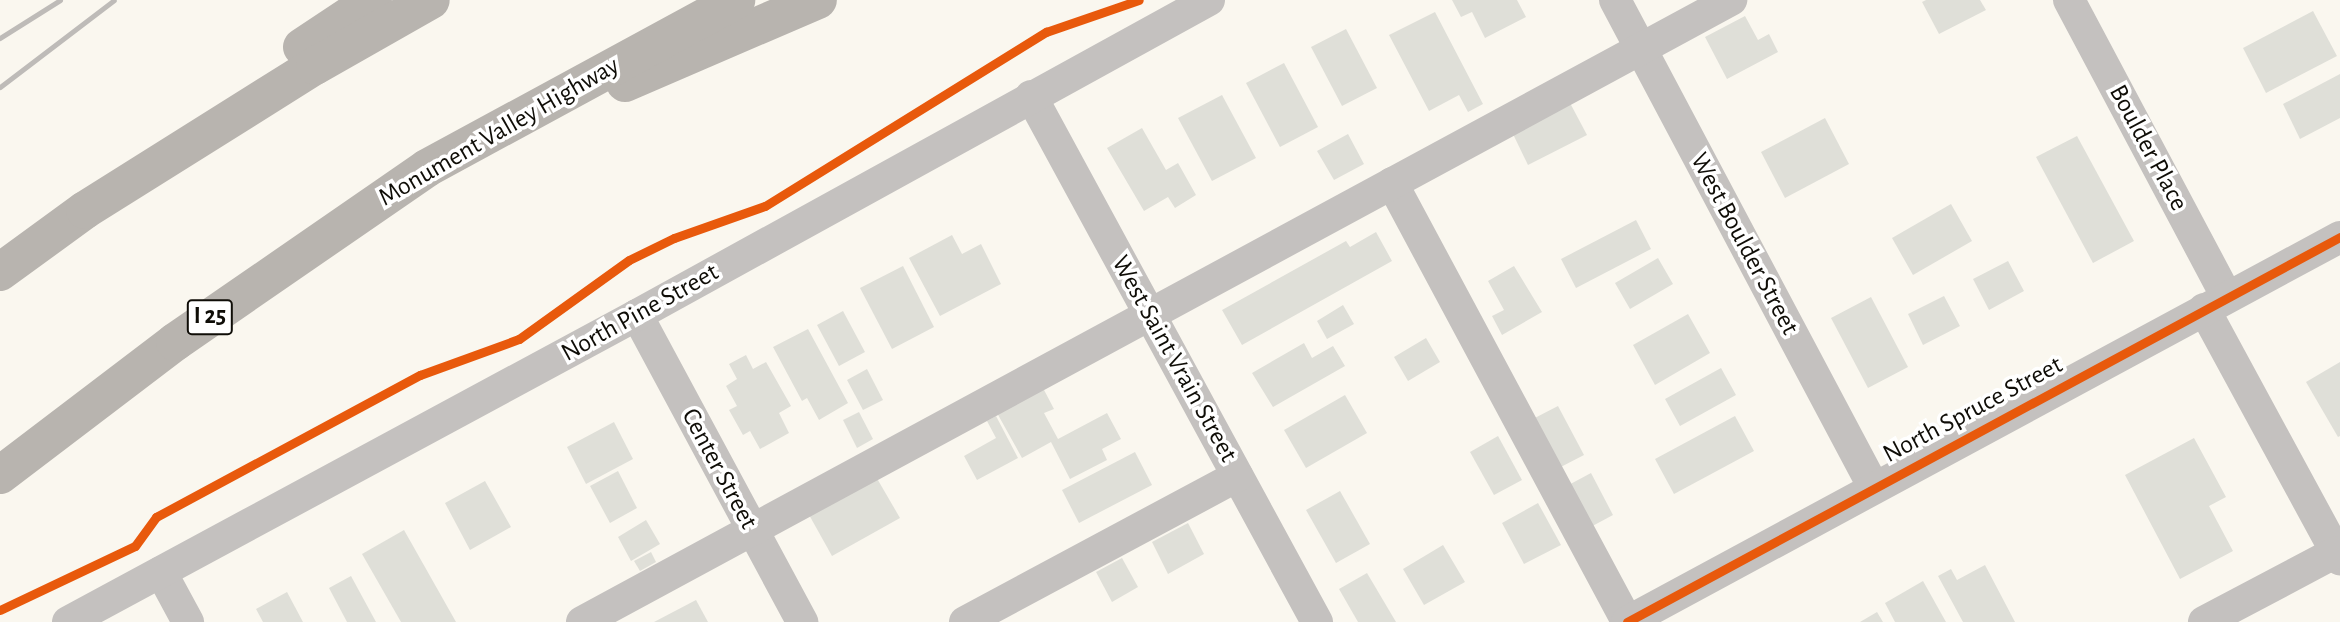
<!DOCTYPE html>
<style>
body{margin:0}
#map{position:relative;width:2340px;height:622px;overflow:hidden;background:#faf7ef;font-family:"Alegreya Sans",sans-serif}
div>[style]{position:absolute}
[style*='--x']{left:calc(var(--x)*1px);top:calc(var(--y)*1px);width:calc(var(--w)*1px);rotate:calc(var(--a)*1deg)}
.building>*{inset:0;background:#dfdfd8}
.minor>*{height:32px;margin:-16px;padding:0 16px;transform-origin:16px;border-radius:16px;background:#c4c1bf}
.highway>*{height:38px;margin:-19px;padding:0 19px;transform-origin:19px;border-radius:19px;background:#b8b4af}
.rail>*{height:5px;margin:-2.5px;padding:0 2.5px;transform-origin:2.5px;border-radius:2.5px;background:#bebbb8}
.cycleway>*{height:9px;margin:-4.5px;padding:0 4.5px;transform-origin:4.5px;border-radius:4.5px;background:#e8590c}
span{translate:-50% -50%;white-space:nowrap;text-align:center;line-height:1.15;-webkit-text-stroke:7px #fff;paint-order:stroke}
.shield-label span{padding:2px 5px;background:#fff;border:2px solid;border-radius:5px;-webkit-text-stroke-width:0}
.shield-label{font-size:24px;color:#0f0d07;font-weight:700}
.street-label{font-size:26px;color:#0f0d07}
</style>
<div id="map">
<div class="building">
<i style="clip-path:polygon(1452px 0,1517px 0,1526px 17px,1485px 38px,1472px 12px,1461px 17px)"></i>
<i style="clip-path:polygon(1926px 0,1980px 0,1986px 10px,1939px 34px,1922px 2px)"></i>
<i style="clip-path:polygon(2313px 11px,2337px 56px,2266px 93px,2243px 48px)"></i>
<i style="clip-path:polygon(1435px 12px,1483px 104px,1468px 112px,1459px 95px,1429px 111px,1389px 35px)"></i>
<i style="clip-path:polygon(1745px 16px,1758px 40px,1769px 34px,1778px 52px,1727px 79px,1705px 37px)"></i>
<i style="clip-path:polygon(1346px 29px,1377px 88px,1342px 106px,1311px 47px)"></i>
<i style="clip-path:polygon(1284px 63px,1318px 127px,1280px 147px,1246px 83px)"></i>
<i style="clip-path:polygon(2340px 74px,2340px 118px,2300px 139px,2283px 104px)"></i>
<i style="clip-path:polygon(1222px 95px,1256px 158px,1212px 181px,1178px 118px)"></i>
<i style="clip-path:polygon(1570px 103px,1587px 135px,1528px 165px,1512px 132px)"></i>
<i style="clip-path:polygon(1825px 118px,1849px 164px,1785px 198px,1761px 152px)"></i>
<i style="clip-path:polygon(1142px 128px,1166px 170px,1178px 163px,1196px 195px,1175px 208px,1168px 197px,1144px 211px,1107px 148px)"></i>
<i style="clip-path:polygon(1348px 134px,1364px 164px,1334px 180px,1317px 151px)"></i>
<i style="clip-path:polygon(2077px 136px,2134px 241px,2093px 263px,2036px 157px)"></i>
<i style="clip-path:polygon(1951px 204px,1972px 241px,1913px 275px,1892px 238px)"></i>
<i style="clip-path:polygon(1636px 220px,1651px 249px,1576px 288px,1561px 259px)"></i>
<i style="clip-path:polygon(1376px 232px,1392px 261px,1242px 345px,1222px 310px,1346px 241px,1350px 247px)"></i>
<i style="clip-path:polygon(952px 235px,962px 254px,981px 244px,1001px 284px,940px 316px,909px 258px)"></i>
<i style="clip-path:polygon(1658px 258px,1673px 284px,1630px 309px,1615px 283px)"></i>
<i style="clip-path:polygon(2008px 261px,2024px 291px,1989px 310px,1973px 279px)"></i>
<i style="clip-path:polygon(903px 266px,934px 327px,892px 349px,860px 288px)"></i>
<i style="clip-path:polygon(1514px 266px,1542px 312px,1502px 335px,1492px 316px,1504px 310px,1488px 281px)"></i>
<i style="clip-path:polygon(1944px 296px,1960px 326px,1923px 345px,1908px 314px)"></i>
<i style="clip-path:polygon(1871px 297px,1908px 367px,1868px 388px,1831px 318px)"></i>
<i style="clip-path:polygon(1343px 305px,1354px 324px,1327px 339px,1317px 321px)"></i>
<i style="clip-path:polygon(843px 311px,865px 352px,839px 366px,817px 325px)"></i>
<i style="clip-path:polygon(1688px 314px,1710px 353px,1655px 385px,1633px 345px)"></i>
<i style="clip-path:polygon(808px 329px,848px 403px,819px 420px,807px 398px,802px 401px,773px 347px)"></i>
<i style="clip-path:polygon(1426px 338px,1440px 362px,1408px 381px,1394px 357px)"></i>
<i style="clip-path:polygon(1304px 343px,1312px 358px,1333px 346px,1345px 366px,1273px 407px,1252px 373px)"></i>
<i style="clip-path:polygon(746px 355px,753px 369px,766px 362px,791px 406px,779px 413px,789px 433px,760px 449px,750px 431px,743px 435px,729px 410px,737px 406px,726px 386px,737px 379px,729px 364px)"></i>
<i style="clip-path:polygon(2340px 362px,2340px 436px,2338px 437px,2306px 382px)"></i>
<i style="clip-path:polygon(1721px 368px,1736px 395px,1680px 426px,1665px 399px)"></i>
<i style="clip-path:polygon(867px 369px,883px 400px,863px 410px,847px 380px)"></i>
<i style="clip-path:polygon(1043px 388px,1054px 409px,1044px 413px,1058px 439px,1107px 413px,1121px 439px,1102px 449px,1107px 460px,1070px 479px,1051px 442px,1022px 458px,997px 413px)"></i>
<i style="clip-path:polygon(1345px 395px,1367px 433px,1306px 468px,1284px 430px)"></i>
<i style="clip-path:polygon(1558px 406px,1584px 455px,1553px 471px,1527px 422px)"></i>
<i style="clip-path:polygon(859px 412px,873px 439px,857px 448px,843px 420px)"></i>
<i style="clip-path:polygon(996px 416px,1018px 458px,977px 480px,964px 456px,996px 438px,987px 421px)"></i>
<i style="clip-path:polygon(1735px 416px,1754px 451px,1674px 494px,1655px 459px)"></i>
<i style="clip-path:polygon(614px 422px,633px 459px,586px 484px,567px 447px)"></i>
<i style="clip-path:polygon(1498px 436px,1522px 480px,1494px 495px,1470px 452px)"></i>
<i style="clip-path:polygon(2194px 438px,2226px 497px,2209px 506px,2233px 551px,2180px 579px,2125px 475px)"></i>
<i style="clip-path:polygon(1135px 452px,1152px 485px,1079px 523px,1062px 490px)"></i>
<i style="clip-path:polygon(618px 471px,637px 508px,610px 523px,590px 486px)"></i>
<i style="clip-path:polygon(1591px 473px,1613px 515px,1585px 530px,1563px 488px)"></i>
<i style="clip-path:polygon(875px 475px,900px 518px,832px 556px,808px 513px)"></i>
<i style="clip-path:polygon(485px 481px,511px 527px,470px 550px,445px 503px)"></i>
<i style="clip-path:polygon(1340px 491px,1370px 544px,1336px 563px,1306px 510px)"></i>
<i style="clip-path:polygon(1538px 503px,1561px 545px,1524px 564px,1502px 523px)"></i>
<i style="clip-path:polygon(646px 520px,660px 544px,631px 561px,618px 537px)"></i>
<i style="clip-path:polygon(1188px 523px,1204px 554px,1168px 574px,1152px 542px)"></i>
<i style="clip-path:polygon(404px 530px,456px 622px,401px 622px,362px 554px)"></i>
<i style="clip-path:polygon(1443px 545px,1465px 582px,1424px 605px,1403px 569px)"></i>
<i style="clip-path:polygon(651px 552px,656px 562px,640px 571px,634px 561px)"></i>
<i style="clip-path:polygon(1122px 558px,1138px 587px,1112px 602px,1096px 572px)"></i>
<i style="clip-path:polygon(1985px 565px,2015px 622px,1963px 622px,1938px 576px,1951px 569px,1957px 580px)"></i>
<i style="clip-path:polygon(1367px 573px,1396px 622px,1358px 622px,1339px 589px)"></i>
<i style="clip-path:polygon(351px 576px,376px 622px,347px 622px,329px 588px)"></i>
<i style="clip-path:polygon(1923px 581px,1946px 622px,1895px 622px,1885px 603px)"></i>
<i style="clip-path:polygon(287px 592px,303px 622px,263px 622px,256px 609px)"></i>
<i style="clip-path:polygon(696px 600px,708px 622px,654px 622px)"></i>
<i style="clip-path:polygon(1877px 612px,1883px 622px,1860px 622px)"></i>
</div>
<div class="minor">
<i style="--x:1615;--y:0;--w:552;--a:62.04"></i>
<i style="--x:2069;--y:0;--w:336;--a:62"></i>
<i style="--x:1031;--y:96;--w:599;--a:61.47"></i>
<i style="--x:1392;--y:183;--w:498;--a:61.8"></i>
<i style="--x:2204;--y:309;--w:285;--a:61.5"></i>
<i style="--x:637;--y:315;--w:349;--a:61.7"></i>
<i style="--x:161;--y:572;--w:57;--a:61.6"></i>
<i style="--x:68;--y:622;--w:647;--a:-28.35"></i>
<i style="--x:637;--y:315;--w:653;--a:-28.84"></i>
<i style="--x:582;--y:622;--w:1307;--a:-28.43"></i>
<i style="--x:965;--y:622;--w:309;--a:-28.2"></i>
<i style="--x:1627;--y:622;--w:810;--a:-28.37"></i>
<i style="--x:2204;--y:622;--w:149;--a:-27.9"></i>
</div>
<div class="highway">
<i style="--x:302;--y:47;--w:85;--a:-33.5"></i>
<i style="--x:625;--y:83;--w:210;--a:-23.3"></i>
<i style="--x:0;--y:272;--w:105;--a:-36.1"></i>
<i style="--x:85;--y:210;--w:271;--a:-32.1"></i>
<i style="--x:315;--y:66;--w:133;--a:-29.6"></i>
<i style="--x:0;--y:475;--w:220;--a:-37.2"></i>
<i style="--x:175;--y:342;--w:306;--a:-34.6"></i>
<i style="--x:427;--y:168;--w:352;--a:-28.5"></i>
</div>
<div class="rail">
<i style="--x:0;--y:38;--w:71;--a:-32.3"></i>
<i style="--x:0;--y:87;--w:143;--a:-37.3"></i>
</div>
<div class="cycleway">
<i style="--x:0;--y:610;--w:149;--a:-25.4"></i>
<i style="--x:135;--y:546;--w:36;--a:-54"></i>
<i style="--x:156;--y:517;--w:300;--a:-28.3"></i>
<i style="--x:420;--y:375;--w:105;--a:-20"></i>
<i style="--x:519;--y:339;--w:135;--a:-35.7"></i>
<i style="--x:629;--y:260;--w:50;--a:-26.1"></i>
<i style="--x:674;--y:238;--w:96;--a:-19.4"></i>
<i style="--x:765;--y:206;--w:331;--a:-31.8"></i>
<i style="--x:1046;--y:32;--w:98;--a:-19"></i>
<i style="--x:1627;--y:622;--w:810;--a:-28.37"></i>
</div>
<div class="shield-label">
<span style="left:210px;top:317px">I 25</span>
</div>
<div class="street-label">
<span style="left:499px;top:132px;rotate:-30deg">Monument Valley Highway</span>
<span style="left:2148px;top:148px;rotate:62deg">Boulder Place</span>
<span style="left:1744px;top:244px;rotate:62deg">West Boulder Street</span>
<span style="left:640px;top:313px;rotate:-29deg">North Pine Street</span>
<span style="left:1174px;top:359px;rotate:61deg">West Saint Vrain Street</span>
<span style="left:1973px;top:410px;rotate:-28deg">North Spruce Street</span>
<span style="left:719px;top:469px;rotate:62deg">Center Street</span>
</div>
</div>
